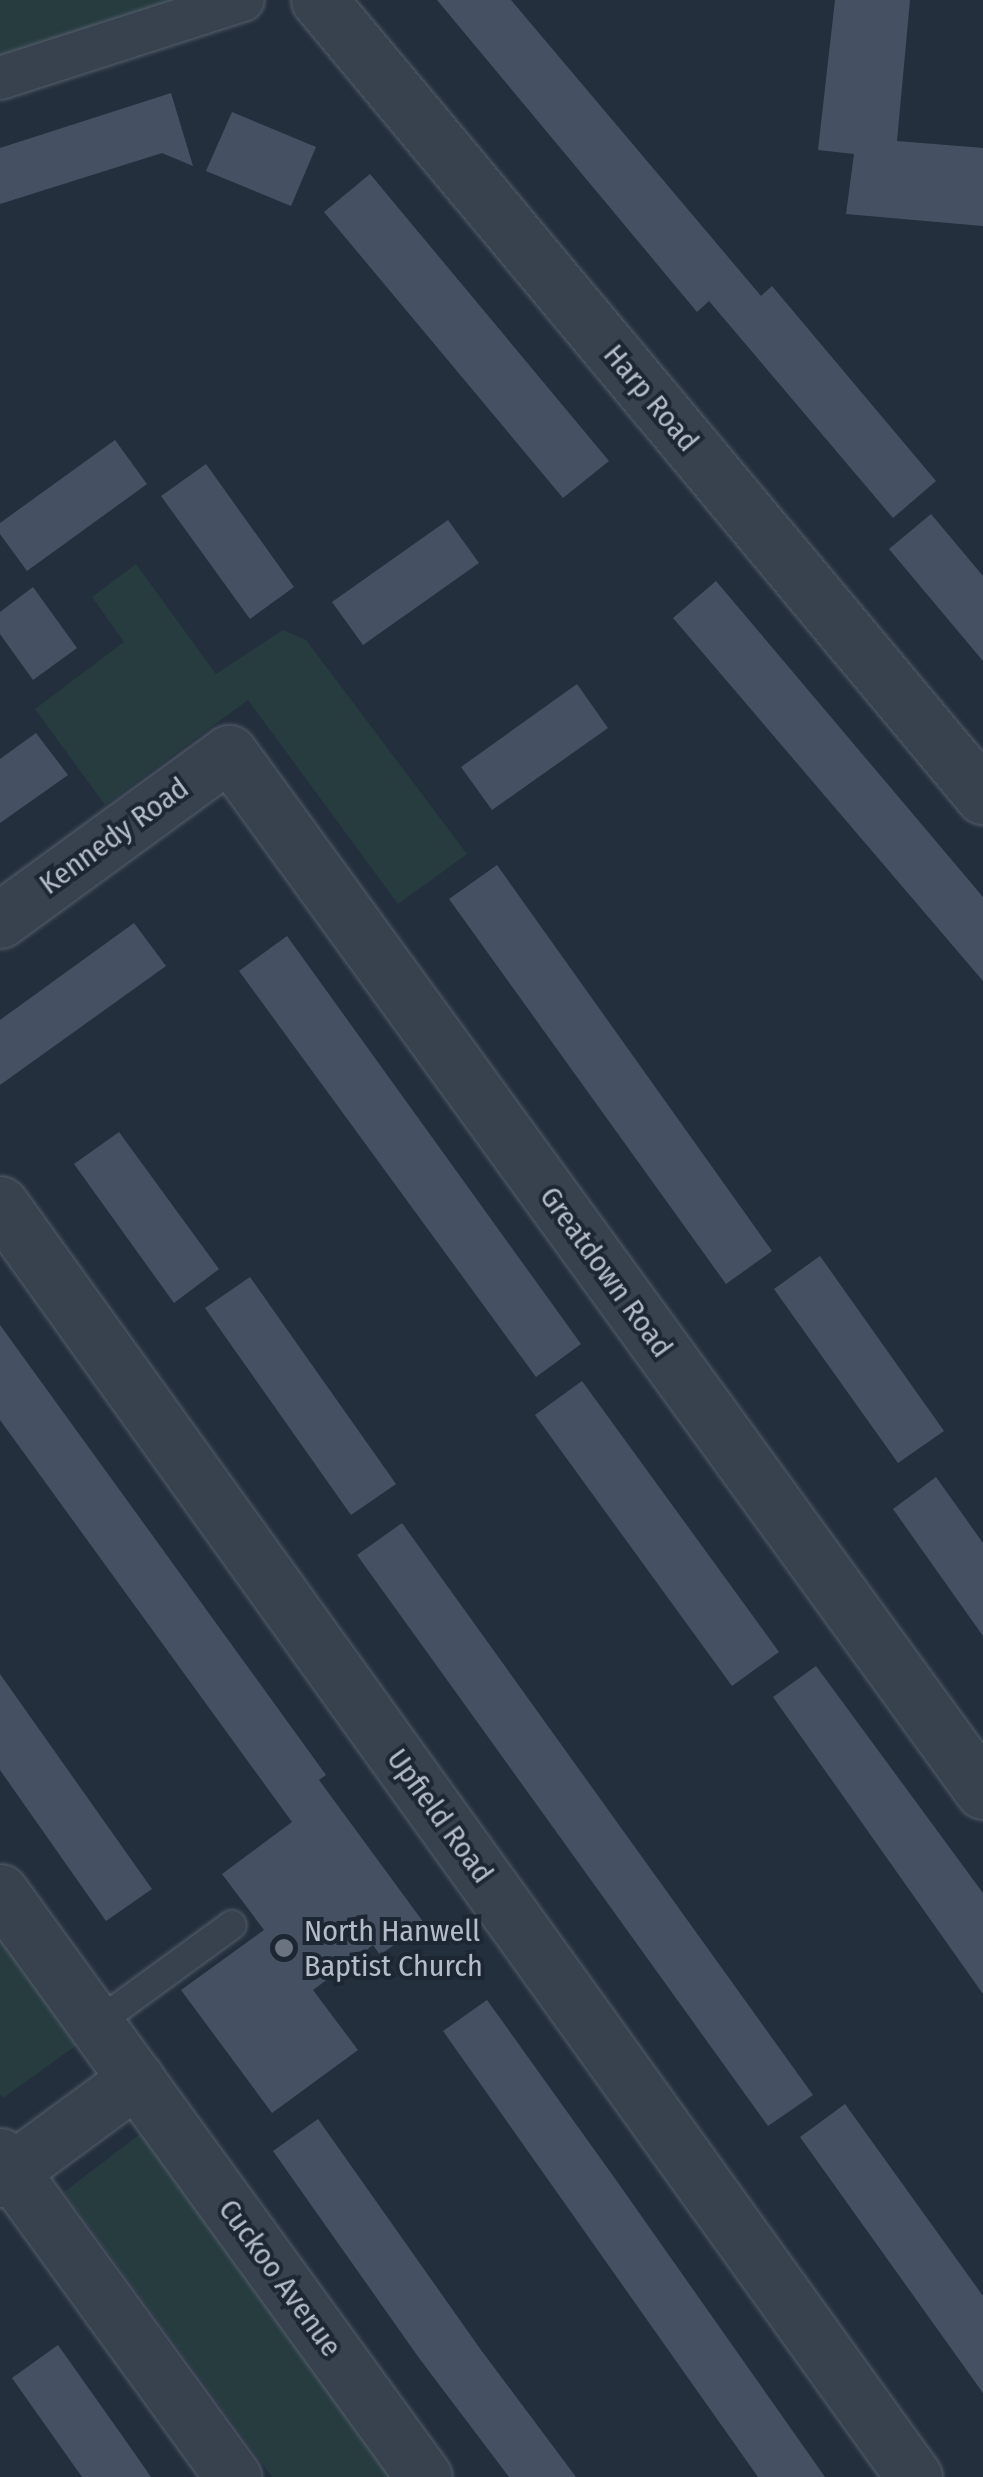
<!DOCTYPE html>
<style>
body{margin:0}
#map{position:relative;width:983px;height:2477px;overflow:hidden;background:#242f3e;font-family:"Fira Sans Condensed",sans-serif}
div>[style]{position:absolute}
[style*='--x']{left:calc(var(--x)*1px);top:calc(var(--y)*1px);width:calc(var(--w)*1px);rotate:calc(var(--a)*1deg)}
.green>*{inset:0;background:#263c3f}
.building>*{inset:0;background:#455162}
.roads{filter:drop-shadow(0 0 2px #565f6c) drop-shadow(0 0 2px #565f6c)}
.service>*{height:28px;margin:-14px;padding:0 14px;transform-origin:14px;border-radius:14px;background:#38414e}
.pedestrian>*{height:42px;margin:-21px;padding:0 21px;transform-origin:21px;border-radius:21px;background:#38414e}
.minor>*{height:55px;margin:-27.5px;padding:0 27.5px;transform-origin:27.5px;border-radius:27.5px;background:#38414e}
.dots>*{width:28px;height:28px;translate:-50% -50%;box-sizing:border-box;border:5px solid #1d2633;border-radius:50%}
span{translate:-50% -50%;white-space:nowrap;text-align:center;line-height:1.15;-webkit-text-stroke:8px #1d2633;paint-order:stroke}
.street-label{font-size:30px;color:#b4bcc9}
.poi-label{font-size:30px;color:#b4bcc9}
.left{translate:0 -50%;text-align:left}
</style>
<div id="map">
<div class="green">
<i style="clip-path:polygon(0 0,208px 0,0 66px)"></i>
<i style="clip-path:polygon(136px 564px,216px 674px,283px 630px,306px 640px,467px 854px,398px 904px,248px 700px,105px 805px,35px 709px,124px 642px,92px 597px)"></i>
<i style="clip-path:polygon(0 1932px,81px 2042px,3px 2098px,0 2094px)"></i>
<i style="clip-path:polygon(144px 2131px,394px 2477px,272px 2477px,64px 2192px)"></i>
</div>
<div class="building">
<i style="clip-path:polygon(437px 0,511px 0,761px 296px,772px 286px,936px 481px,893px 518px,709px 301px,697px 312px)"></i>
<i style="clip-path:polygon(835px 0,910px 0,897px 141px,983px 148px,983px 226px,846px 214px,854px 154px,818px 150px)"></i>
<i style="clip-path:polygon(171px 93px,193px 166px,162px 153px,0 204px,0 148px)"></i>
<i style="clip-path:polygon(232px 112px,316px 147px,291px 206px,206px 171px)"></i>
<i style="clip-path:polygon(370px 174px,609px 461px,563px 498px,324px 212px)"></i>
<i style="clip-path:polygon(115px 440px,147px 484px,27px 571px,0 534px,0 523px)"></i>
<i style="clip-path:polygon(206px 464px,294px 587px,250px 619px,161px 496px)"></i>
<i style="clip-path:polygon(931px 514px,983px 576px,983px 661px,889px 549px)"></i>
<i style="clip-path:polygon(448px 520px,479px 563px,363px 645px,332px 602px)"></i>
<i style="clip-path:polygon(716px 581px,983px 897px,983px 981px,673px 618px)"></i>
<i style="clip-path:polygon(33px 587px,77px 648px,33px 680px,0 634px,0 612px)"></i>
<i style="clip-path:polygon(577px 684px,608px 728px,492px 810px,461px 767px)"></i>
<i style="clip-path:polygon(36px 733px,68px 775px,0 823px,0 759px)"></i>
<i style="clip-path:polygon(497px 865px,772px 1251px,726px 1284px,449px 899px)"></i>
<i style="clip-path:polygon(134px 923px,166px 966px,0 1085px,0 1020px)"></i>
<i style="clip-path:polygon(287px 936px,581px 1344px,536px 1377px,239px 971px)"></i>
<i style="clip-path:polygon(119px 1132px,219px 1269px,174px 1303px,74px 1164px)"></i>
<i style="clip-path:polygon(820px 1256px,944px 1431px,898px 1463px,774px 1289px)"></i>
<i style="clip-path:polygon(250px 1277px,396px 1484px,351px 1515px,205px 1308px)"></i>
<i style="clip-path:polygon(0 1325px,326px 1775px,319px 1780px,424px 1923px,380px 1955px,373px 1945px,313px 1990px,358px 2050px,272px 2113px,181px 1990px,264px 1930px,222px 1874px,292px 1822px,0 1420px)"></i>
<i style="clip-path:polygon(582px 1381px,779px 1652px,732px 1686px,535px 1415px)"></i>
<i style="clip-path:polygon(936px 1477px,983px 1543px,983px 1636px,893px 1509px)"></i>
<i style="clip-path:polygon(402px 1523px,813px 2095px,768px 2126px,357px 1555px)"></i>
<i style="clip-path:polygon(816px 1666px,983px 1893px,983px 1994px,773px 1697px)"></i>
<i style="clip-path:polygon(0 1674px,152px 1889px,106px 1921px,0 1770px)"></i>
<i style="clip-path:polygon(487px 2000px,616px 2180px,825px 2477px,758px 2477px,443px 2031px)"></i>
<i style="clip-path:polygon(845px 2104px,983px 2296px,983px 2393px,800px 2137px)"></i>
<i style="clip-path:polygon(318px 2119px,481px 2350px,576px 2477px,509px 2477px,419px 2358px,273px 2151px)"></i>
<i style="clip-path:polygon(58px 2345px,128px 2444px,151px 2477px,82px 2477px,12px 2378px)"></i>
</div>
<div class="roads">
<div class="service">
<i style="--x:96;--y:2024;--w:168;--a:-36.1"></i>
</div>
<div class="pedestrian">
<i style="--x:0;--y:78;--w:255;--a:-17.8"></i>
</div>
<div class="minor">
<i style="--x:319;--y:0;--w:1037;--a:50.17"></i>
<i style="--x:0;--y:920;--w:283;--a:-36.1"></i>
<i style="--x:229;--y:753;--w:1283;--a:54.01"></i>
<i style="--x:0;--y:1204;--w:1567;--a:54.32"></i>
<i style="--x:0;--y:1892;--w:722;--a:54.07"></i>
<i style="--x:0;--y:2156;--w:397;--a:54"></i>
<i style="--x:0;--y:2179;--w:169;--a:-36.3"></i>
</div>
</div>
<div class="dots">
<i style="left:284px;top:1948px;background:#6b7280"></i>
</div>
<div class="street-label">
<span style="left:651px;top:398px;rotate:50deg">Harp Road</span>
<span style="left:114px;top:836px;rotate:-36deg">Kennedy Road</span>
<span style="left:606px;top:1272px;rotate:54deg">Greatdown Road</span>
<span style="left:440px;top:1816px;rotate:54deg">Upfield Road</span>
<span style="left:280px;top:2278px;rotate:54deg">Cuckoo Avenue</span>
</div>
<div class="poi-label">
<span class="left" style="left:304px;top:1948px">North Hanwell<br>Baptist Church</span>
</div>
</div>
